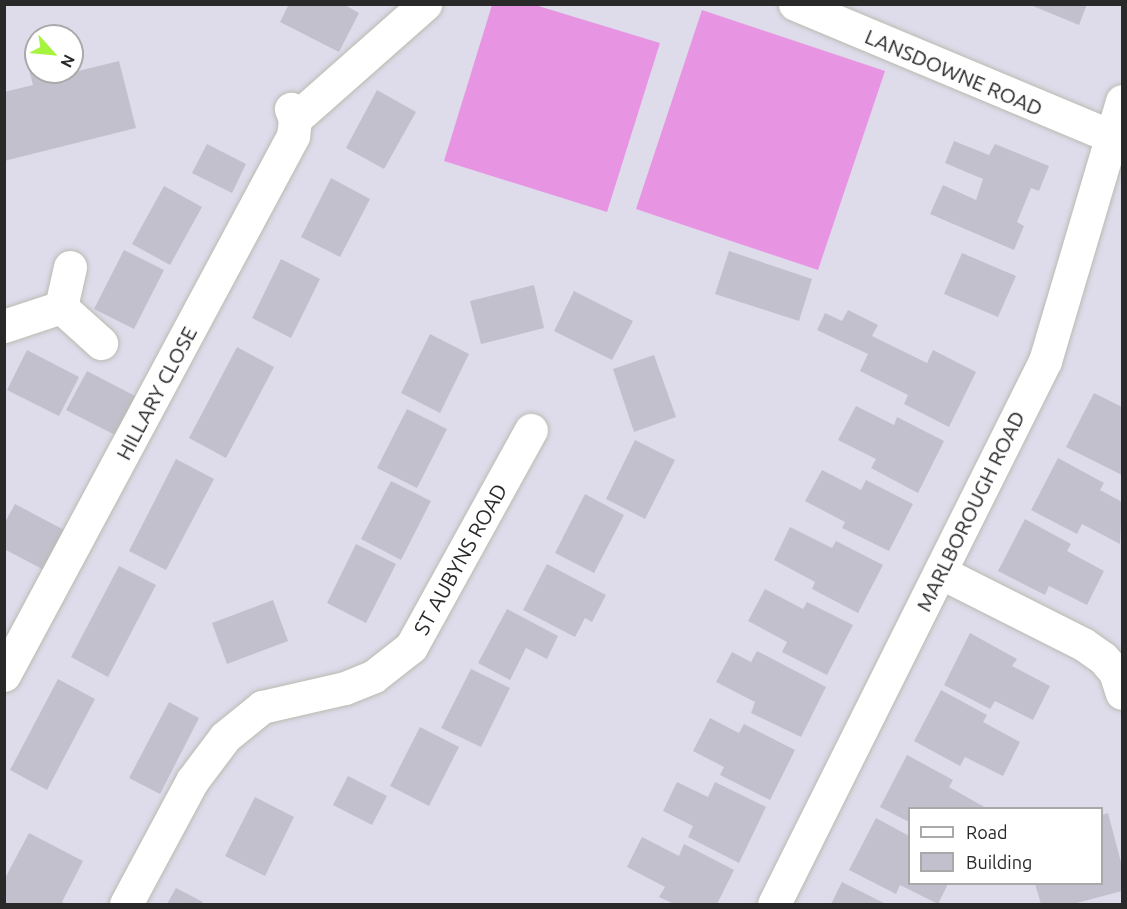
<!DOCTYPE html>
<style>
body{margin:0}
#map{position:relative;width:1127px;height:909px;overflow:hidden;background:#dedbeb;font-family:Ubuntu,sans-serif}
div>[style]{position:absolute}
[style*='--x']{left:calc(var(--x)*1px);top:calc(var(--y)*1px);width:calc(var(--w)*1px);rotate:calc(var(--a)*1deg)}
.pitch>*{inset:0;background:#e795e3}
.building>*{inset:0;background:#c3c0cd}
.roads{filter:drop-shadow(0 0 2px #b7bcaf) drop-shadow(0 0 2px #b7bcaf)}
.minor>*{height:33px;margin:-16.5px;padding:0 16.5px;transform-origin:16.5px;border-radius:16.5px;background:#fff}
span{translate:-50% -50%;white-space:nowrap;text-align:center;line-height:1.15;-webkit-text-stroke:5px #fff;paint-order:stroke}
.street-label{font-size:21px;color:#292929}
.frame{position:absolute;inset:0;border:6px solid #292929;pointer-events:none}
.legend{position:absolute;left:908px;top:807px;width:195px;height:78px;box-sizing:border-box;background:#fff;border:2px solid #a9a9a9;margin:0;padding:8px 10px;list-style:none;font-size:18px;color:#292929}
.legend li{display:flex;align-items:center;gap:12px;height:30px}
.legend b{width:30px;border:2px solid #a9a9a9}
.north{position:absolute;left:24px;top:24px;width:60px;height:60px;box-sizing:border-box;background:#fff;border:2px solid #a9a9a9;border-radius:50%;rotate:117deg;font-size:16px;font-weight:700;line-height:24px;text-align:center;color:#292929}
.north::after{content:'';display:block;margin:auto;width:21px;height:27px;background:#a6f340;clip-path:polygon(50% 0,100% 100%,50% 72%,0 100%)}
</style>
<div id="map">
<div class="pitch">
<i style="clip-path:polygon(492px 5px,535px 5px,660px 43px,607px 212px,444px 161px)"></i>
<i style="clip-path:polygon(702px 10px,885px 71px,818px 270px,636px 209px)"></i>
</div>
<div class="building">
<i style="clip-path:polygon(289px 4px,343px 4px,359px 13px,339px 52px,280px 22px)"></i>
<i style="clip-path:polygon(1028px 4px,1087px 4px,1079px 25px)"></i>
<i style="clip-path:polygon(119px 61px,136px 128px,4px 161px,4px 92px,33px 85px,29px 70px,66px 74px)"></i>
<i style="clip-path:polygon(377px 90px,416px 112px,384px 169px,346px 148px)"></i>
<i style="clip-path:polygon(954px 141px,989px 155px,995px 144px,1049px 166px,1039px 191px,1031px 188px,1017px 222px,1024px 226px,1014px 250px,930px 214px,943px 185px,976px 200px,983px 179px,945px 163px)"></i>
<i style="clip-path:polygon(207px 144px,246px 164px,232px 193px,192px 173px)"></i>
<i style="clip-path:polygon(331px 178px,370px 199px,340px 257px,301px 237px)"></i>
<i style="clip-path:polygon(164px 186px,202px 207px,170px 265px,132px 244px)"></i>
<i style="clip-path:polygon(124px 250px,164px 270px,134px 329px,94px 309px)"></i>
<i style="clip-path:polygon(729px 251px,812px 279px,799px 321px,715px 294px)"></i>
<i style="clip-path:polygon(962px 253px,1016px 276px,998px 317px,944px 294px)"></i>
<i style="clip-path:polygon(281px 259px,320px 279px,291px 338px,252px 318px)"></i>
<i style="clip-path:polygon(534px 285px,544px 328px,481px 344px,470px 301px)"></i>
<i style="clip-path:polygon(574px 291px,633px 321px,612px 360px,554px 331px)"></i>
<i style="clip-path:polygon(848px 310px,878px 325px,872px 336px,927px 363px,933px 350px,976px 372px,949px 427px,904px 404px,908px 395px,860px 371px,868px 354px,817px 330px,825px 313px,842px 321px)"></i>
<i style="clip-path:polygon(430px 334px,469px 354px,440px 413px,401px 393px)"></i>
<i style="clip-path:polygon(237px 347px,274px 367px,226px 458px,189px 438px)"></i>
<i style="clip-path:polygon(27px 350px,79px 377px,59px 416px,7px 390px)"></i>
<i style="clip-path:polygon(654px 355px,676px 417px,634px 432px,613px 369px)"></i>
<i style="clip-path:polygon(87px 371px,139px 398px,119px 437px,66px 410px)"></i>
<i style="clip-path:polygon(1094px 393px,1122px 407px,1122px 475px,1066px 447px)"></i>
<i style="clip-path:polygon(856px 406px,894px 425px,897px 417px,944px 441px,918px 493px,871px 468px,876px 459px,838px 440px)"></i>
<i style="clip-path:polygon(407px 409px,447px 429px,417px 488px,377px 468px)"></i>
<i style="clip-path:polygon(635px 440px,675px 460px,645px 519px,606px 499px)"></i>
<i style="clip-path:polygon(1058px 458px,1104px 483px,1100px 490px,1122px 502px,1120px 544px,1082px 524px,1077px 534px,1031px 510px)"></i>
<i style="clip-path:polygon(176px 459px,214px 479px,166px 570px,129px 551px)"></i>
<i style="clip-path:polygon(822px 470px,861px 490px,866px 480px,913px 504px,889px 551px,842px 528px,845px 522px,805px 501px)"></i>
<i style="clip-path:polygon(391px 481px,431px 501px,401px 560px,361px 539px)"></i>
<i style="clip-path:polygon(585px 494px,624px 515px,594px 573px,555px 553px)"></i>
<i style="clip-path:polygon(15px 504px,66px 531px,46px 571px,4px 549px,4px 524px)"></i>
<i style="clip-path:polygon(1025px 519px,1071px 544px,1067px 551px,1104px 571px,1087px 605px,1049px 586px,1045px 595px,998px 571px)"></i>
<i style="clip-path:polygon(790px 527px,832px 548px,836px 541px,883px 565px,858px 613px,812px 589px,815px 582px,774px 560px)"></i>
<i style="clip-path:polygon(356px 544px,396px 564px,366px 623px,327px 603px)"></i>
<i style="clip-path:polygon(547px 564px,606px 595px,592px 622px,585px 618px,575px 637px,523px 610px)"></i>
<i style="clip-path:polygon(119px 566px,156px 585px,108px 677px,71px 657px)"></i>
<i style="clip-path:polygon(765px 589px,803px 609px,807px 602px,853px 625px,827px 675px,782px 652px,787px 642px,748px 621px)"></i>
<i style="clip-path:polygon(273px 600px,288px 641px,227px 664px,212px 623px)"></i>
<i style="clip-path:polygon(507px 609px,558px 636px,547px 659px,526px 648px,510px 680px,478px 663px)"></i>
<i style="clip-path:polygon(970px 633px,1017px 659px,1012px 666px,1050px 686px,1033px 720px,995px 701px,990px 709px,944px 685px)"></i>
<i style="clip-path:polygon(757px 651px,826px 687px,801px 737px,751px 713px,755px 702px,716px 682px,732px 652px,751px 662px)"></i>
<i style="clip-path:polygon(471px 669px,510px 688px,481px 747px,441px 728px)"></i>
<i style="clip-path:polygon(58px 679px,95px 699px,47px 790px,10px 770px)"></i>
<i style="clip-path:polygon(941px 690px,987px 715px,983px 722px,1020px 742px,1003px 776px,965px 757px,960px 766px,914px 741px)"></i>
<i style="clip-path:polygon(169px 702px,199px 718px,160px 794px,129px 778px)"></i>
<i style="clip-path:polygon(710px 718px,739px 733px,744px 724px,795px 750px,770px 800px,720px 775px,724px 767px,693px 751px)"></i>
<i style="clip-path:polygon(420px 727px,459px 747px,429px 806px,390px 786px)"></i>
<i style="clip-path:polygon(907px 755px,953px 780px,949px 787px,986px 808px,909px 808px,909px 822px,880px 807px)"></i>
<i style="clip-path:polygon(348px 776px,387px 796px,372px 825px,333px 805px)"></i>
<i style="clip-path:polygon(677px 782px,708px 797px,715px 782px,766px 807px,739px 863px,688px 837px,693px 826px,663px 811px)"></i>
<i style="clip-path:polygon(255px 797px,294px 817px,265px 876px,225px 856px)"></i>
<i style="clip-path:polygon(1108px 813px,1122px 866px,1122px 891px,1073px 904px,1041px 904px,1035px 884px,1102px 884px,1102px 815px)"></i>
<i style="clip-path:polygon(876px 818px,909px 836px,909px 884px,948px 884px,938px 904px,900px 885px,896px 894px,849px 870px)"></i>
<i style="clip-path:polygon(29px 833px,83px 861px,62px 902px,66px 904px,4px 904px,4px 880px)"></i>
<i style="clip-path:polygon(642px 837px,679px 856px,684px 844px,734px 870px,717px 904px,674px 904px,659px 897px,665px 887px,627px 867px)"></i>
<i style="clip-path:polygon(842px 882px,886px 904px,831px 904px)"></i>
<i style="clip-path:polygon(176px 888px,203px 902px,201px 904px,167px 904px)"></i>
</div>
<div class="roads">
<div class="minor">
<i style="--x:795;--y:4;--w:355;--a:22.7"></i>
<i style="--x:295;--y:119;--w:174;--a:-41.5"></i>
<i style="--x:70;--y:267;--w:41;--a:102.7"></i>
<i style="--x:61;--y:307;--w:54;--a:42"></i>
<i style="--x:4;--y:326;--w:60;--a:-18.4"></i>
<i style="--x:940;--y:572;--w:160;--a:26.7"></i>
<i style="--x:1083;--y:644;--w:24;--a:35"></i>
<i style="--x:1103;--y:658;--w:18;--a:49"></i>
<i style="--x:1115;--y:672;--w:22;--a:72"></i>
<i style="--x:4;--y:675;--w:612;--a:-61.8"></i>
<i style="--x:293;--y:136;--w:17;--a:-83"></i>
<i style="--x:295;--y:119;--w:11;--a:-112"></i>
<i style="--x:126;--y:904;--w:140;--a:-61.8"></i>
<i style="--x:192;--y:781;--w:55;--a:-53.1"></i>
<i style="--x:225;--y:737;--w:48;--a:-39"></i>
<i style="--x:262;--y:707;--w:85;--a:-12.9"></i>
<i style="--x:345;--y:688;--w:31;--a:-22"></i>
<i style="--x:374;--y:676;--w:47;--a:-38.1"></i>
<i style="--x:411;--y:647;--w:248;--a:-61.1"></i>
<i style="--x:774;--y:904;--w:607;--a:-63.48"></i>
<i style="--x:1045;--y:361;--w:271;--a:-73.5"></i>
</div>
</div>
<div class="street-label">
<span style="left:954px;top:72px;rotate:23deg">LANSDOWNE ROAD</span>
<span style="left:156px;top:393px;rotate:-62deg">HILLARY CLOSE</span>
<span style="left:970px;top:511px;rotate:-64deg">MARLBOROUGH ROAD</span>
<span style="left:460px;top:559px;rotate:-61deg">ST AUBYNS ROAD</span>
</div>
<div class="frame"></div>
<ul class="legend">
<li><b style="height:8px;background:#fff"></b>Road</li>
<li><b style="height:16px;background:#c3c0cd"></b>Building</li>
</ul>
<div class="north">N</div>
</div>
